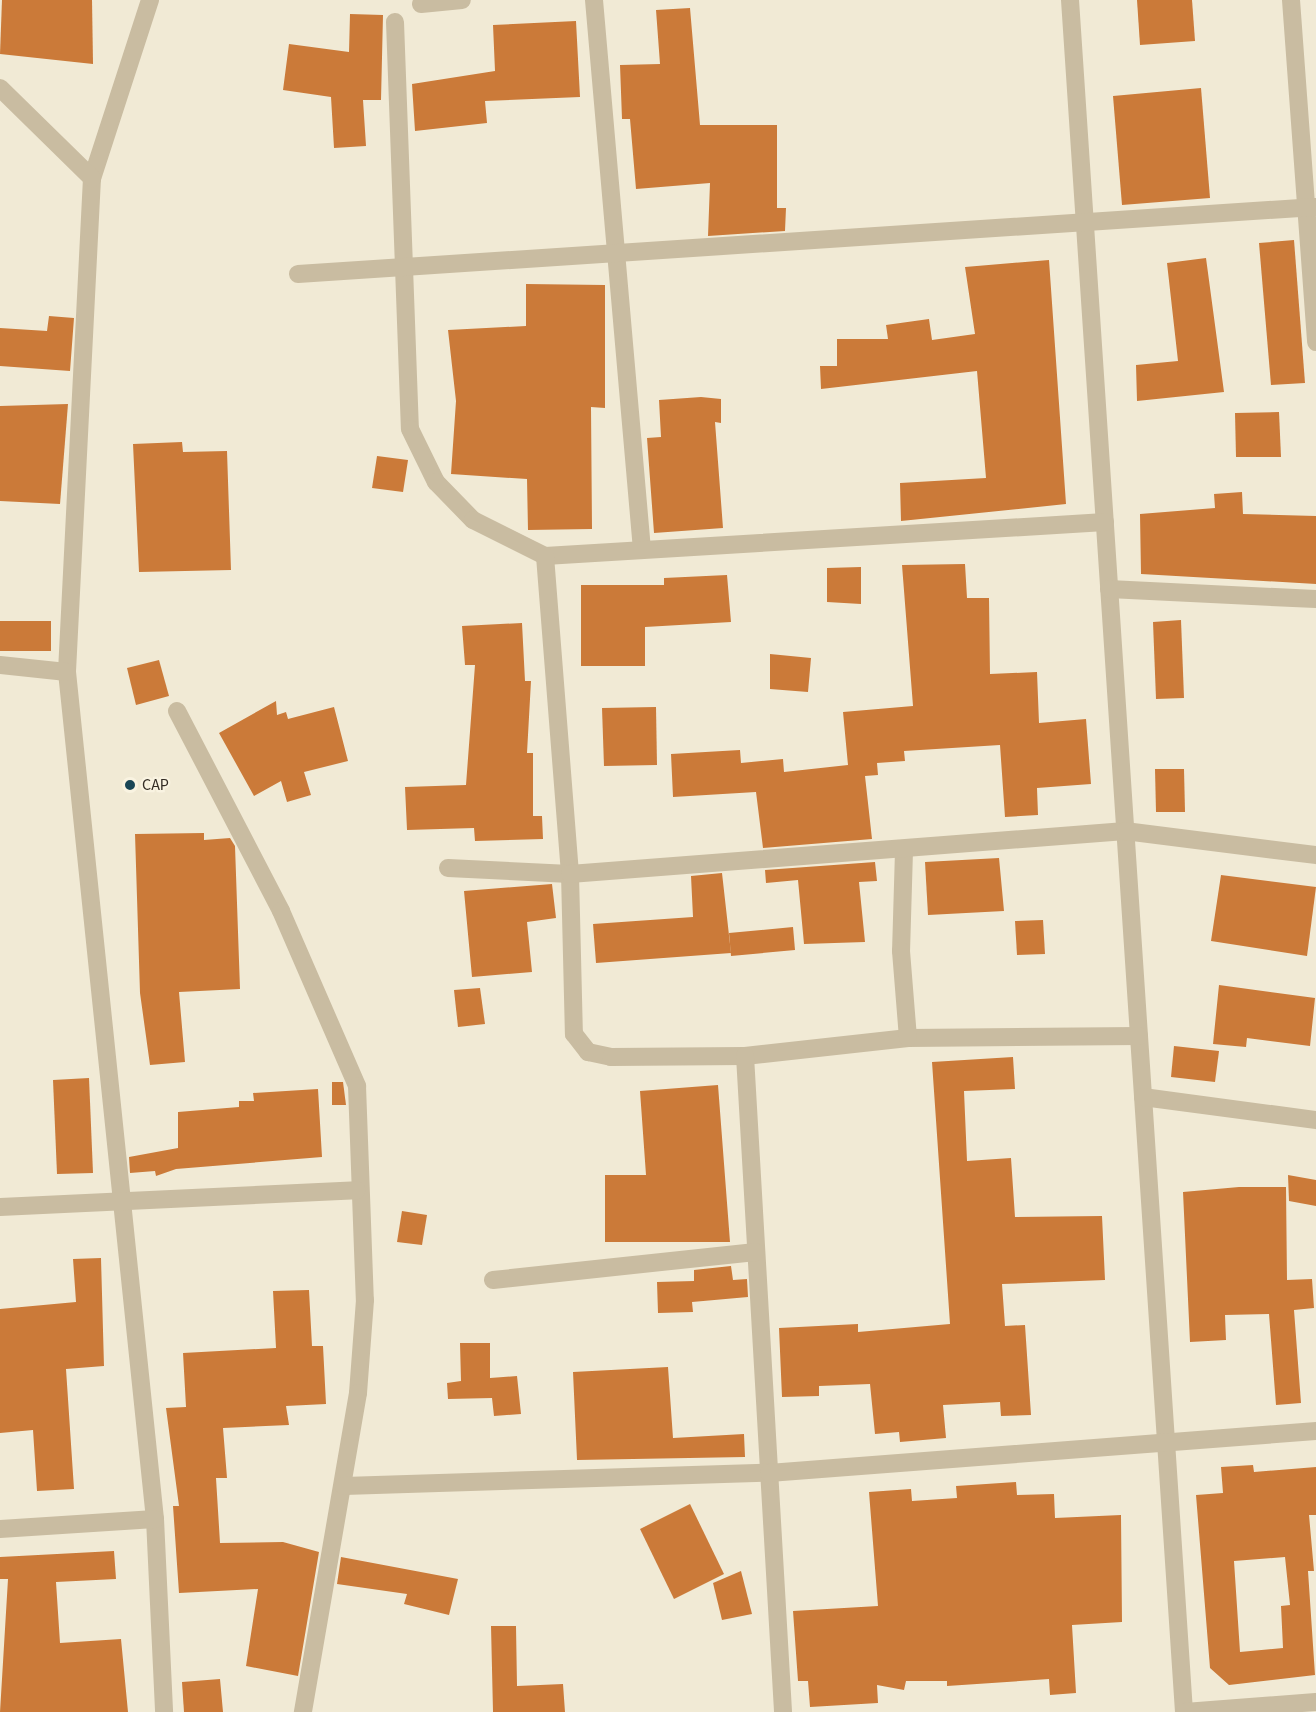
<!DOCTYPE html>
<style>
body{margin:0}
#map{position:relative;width:1316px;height:1712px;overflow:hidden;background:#f1ead5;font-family:"Source Sans 3",sans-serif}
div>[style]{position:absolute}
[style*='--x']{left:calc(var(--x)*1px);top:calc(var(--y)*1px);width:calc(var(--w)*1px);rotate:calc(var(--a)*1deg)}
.building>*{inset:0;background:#cb7a39}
.street>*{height:18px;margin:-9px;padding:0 9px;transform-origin:9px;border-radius:9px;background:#c9bca1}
.dots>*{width:16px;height:16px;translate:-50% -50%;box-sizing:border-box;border:3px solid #f9f3e1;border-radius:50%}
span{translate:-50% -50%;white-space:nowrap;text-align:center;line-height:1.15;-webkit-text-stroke:4.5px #f9f3e1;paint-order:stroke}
.poi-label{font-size:16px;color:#332c24}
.left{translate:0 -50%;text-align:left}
</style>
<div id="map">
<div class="building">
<i style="clip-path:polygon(2px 0,92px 0,93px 64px,0 54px)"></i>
<i style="clip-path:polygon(1137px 0,1192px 0,1195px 41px,1140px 45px)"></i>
<i style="clip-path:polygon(690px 8px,700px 125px,777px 125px,777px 208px,786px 208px,785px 231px,708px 236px,710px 183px,636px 189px,630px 119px,622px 119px,620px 65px,660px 64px,656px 10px)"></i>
<i style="clip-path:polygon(350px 14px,383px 15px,381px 100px,363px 100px,366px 146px,334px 148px,331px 97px,283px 90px,289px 44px,349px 52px)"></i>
<i style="clip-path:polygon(576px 21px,580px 97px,485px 101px,487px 123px,415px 131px,412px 84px,495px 71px,493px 25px)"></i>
<i style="clip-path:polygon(1201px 88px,1210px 198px,1122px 205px,1113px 96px)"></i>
<i style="clip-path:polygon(1294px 240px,1305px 383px,1271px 385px,1259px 243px)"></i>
<i style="clip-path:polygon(1206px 258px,1224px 392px,1137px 401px,1136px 365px,1178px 361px,1167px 263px)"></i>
<i style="clip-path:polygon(1049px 260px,1066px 504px,901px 521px,900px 483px,986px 478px,977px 371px,821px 389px,820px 366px,837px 366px,837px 339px,888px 339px,886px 325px,929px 319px,932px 340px,975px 334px,965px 267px)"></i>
<i style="clip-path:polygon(526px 284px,605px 285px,605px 408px,591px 407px,592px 529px,528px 530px,527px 479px,451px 474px,456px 401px,448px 330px,526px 326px)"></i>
<i style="clip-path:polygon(49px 316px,74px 318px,70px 371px,0 366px,0 328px,47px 331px)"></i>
<i style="clip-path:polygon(701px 397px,721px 399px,721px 423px,715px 422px,723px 528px,654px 533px,647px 438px,661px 437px,659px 400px)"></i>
<i style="clip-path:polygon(68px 404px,60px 504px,0 501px,0 406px)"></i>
<i style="clip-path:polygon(1279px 412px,1281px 457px,1236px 457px,1235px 413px)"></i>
<i style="clip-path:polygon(182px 442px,183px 452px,227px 451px,231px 570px,139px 572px,133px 444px)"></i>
<i style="clip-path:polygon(377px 456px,408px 460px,403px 492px,372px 488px)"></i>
<i style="clip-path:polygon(1242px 492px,1243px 514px,1316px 516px,1316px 584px,1141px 574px,1140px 514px,1215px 508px,1214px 494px)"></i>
<i style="clip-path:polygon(965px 564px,967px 598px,989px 598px,990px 674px,1037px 672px,1039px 723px,1086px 719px,1091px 784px,1037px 788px,1038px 815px,1005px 817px,1000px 745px,904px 751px,905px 761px,877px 763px,878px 775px,865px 776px,872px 839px,763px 848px,756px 792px,673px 797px,671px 754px,740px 750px,741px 763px,783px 759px,784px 772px,848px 765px,843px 712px,913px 706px,902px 565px)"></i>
<i style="clip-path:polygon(861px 567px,861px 604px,827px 602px,827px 568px)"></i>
<i style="clip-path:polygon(727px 575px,731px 622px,645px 627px,645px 666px,581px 666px,581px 585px,664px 585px,664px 578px)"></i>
<i style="clip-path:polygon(1181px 620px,1184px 698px,1156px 699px,1153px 622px)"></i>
<i style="clip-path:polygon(0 621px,51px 621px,51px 651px,0 651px)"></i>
<i style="clip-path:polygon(522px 623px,525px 681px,531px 681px,527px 753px,533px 753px,533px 816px,542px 816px,543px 839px,475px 841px,474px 828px,407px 830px,405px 787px,466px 785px,475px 665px,465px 665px,462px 626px)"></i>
<i style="clip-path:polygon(770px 654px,811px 658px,808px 692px,770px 689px)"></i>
<i style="clip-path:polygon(159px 660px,169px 696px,136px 705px,127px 668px)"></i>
<i style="clip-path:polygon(276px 701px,277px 715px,286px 712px,288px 719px,334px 707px,348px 761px,304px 772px,311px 795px,287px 802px,281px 781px,254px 796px,219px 733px)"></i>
<i style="clip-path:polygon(656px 707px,657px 765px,604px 766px,602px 708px)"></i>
<i style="clip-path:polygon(1155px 769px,1184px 769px,1185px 812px,1156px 812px)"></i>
<i style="clip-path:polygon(204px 833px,204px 840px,230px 838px,235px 846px,240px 989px,179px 992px,185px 1062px,150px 1065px,140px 993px,135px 834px)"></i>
<i style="clip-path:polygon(999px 858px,1004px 911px,928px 915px,925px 862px)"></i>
<i style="clip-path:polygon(875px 862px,877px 881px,859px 882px,865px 942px,804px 944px,798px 880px,766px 883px,765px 870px)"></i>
<i style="clip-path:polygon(722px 873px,731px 953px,596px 963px,593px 924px,693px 917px,691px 876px)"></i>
<i style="clip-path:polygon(1221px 875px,1316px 887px,1307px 956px,1211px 941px)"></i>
<i style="clip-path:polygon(552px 884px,556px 918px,527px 922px,532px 972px,472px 977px,464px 891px)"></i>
<i style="clip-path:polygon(1043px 920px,1045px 954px,1017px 955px,1015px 921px)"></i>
<i style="clip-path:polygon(793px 927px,795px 950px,731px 956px,729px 933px)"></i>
<i style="clip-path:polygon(1219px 985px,1315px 998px,1310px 1046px,1247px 1038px,1246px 1047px,1213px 1044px)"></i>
<i style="clip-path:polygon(480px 988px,485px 1024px,458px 1027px,454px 990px)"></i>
<i style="clip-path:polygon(1174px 1046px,1219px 1051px,1215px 1082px,1171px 1077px)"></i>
<i style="clip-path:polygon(1013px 1057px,1015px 1089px,964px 1091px,967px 1161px,1011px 1158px,1015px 1217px,1102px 1216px,1105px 1280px,1002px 1284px,1005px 1326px,1025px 1325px,1031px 1415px,1001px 1416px,1000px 1402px,943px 1405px,946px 1438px,900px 1442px,899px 1432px,875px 1434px,870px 1384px,819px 1386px,819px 1396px,782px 1397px,779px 1328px,858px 1324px,858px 1332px,950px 1324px,932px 1062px)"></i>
<i style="clip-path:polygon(89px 1078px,93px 1173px,57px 1174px,53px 1080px)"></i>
<i style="clip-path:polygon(332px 1082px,343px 1082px,346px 1105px,332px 1105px)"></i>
<i style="clip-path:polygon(718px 1085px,730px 1242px,605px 1242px,605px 1175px,646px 1175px,640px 1091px)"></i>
<i style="clip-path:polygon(318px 1089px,322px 1157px,176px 1169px,156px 1176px,155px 1171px,130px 1173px,129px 1157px,178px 1148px,178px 1112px,239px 1107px,239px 1101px,254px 1101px,253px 1093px)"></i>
<i style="clip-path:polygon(1288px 1175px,1316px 1180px,1316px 1206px,1289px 1201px)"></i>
<i style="clip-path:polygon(1239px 1187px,1286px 1187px,1287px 1280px,1312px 1279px,1314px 1308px,1294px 1310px,1301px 1403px,1276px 1405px,1269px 1314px,1225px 1315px,1226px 1340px,1190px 1342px,1183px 1192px)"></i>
<i style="clip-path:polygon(402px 1211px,427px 1215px,422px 1245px,397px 1242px)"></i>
<i style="clip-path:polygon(101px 1258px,104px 1366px,66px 1369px,74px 1489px,37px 1491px,33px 1430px,0 1433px,0 1309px,76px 1302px,73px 1259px)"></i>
<i style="clip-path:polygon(731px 1266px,733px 1280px,747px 1279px,748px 1297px,692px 1302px,693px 1312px,658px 1313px,657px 1282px,694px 1281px,694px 1270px)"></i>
<i style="clip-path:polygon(309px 1290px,312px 1346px,323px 1346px,326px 1404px,286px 1406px,289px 1425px,223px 1428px,227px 1478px,216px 1478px,220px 1543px,283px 1542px,319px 1552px,298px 1676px,246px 1666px,258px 1589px,179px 1593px,173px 1506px,179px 1506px,166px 1408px,186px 1407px,183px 1353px,276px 1348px,273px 1291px)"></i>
<i style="clip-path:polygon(460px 1343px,490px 1343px,490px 1378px,517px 1376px,521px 1414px,494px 1416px,492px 1398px,448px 1399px,447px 1383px,461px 1381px)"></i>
<i style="clip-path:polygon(668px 1367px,673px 1438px,744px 1434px,745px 1457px,577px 1460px,573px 1372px)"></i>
<i style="clip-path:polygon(evenodd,1253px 1465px,1254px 1472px,1316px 1467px,1316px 1515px,1309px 1515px,1314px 1571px,1308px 1571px,1315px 1675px,1229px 1685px,1210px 1668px,1196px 1495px,1223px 1493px,1221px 1467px,1253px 1465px,1285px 1557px,1290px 1605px,1281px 1606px,1283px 1648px,1240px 1652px,1234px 1561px,1285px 1557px)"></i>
<i style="clip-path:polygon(1016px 1482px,1017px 1495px,1054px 1494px,1055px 1518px,1121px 1515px,1122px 1622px,1072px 1625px,1076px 1693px,1050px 1695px,1049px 1679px,947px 1686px,947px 1681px,906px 1681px,904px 1690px,877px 1685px,878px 1703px,810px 1707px,808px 1681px,798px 1681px,793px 1611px,878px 1606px,869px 1492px,911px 1489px,912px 1501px,957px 1498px,956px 1486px)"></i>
<i style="clip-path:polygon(690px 1504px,724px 1574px,674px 1599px,640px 1529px)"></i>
<i style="clip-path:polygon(114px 1551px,116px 1579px,56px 1582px,60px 1643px,121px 1639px,128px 1712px,0 1712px,8px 1579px,0 1579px,0 1557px)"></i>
<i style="clip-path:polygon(341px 1557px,458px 1579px,449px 1615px,404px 1604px,407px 1594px,337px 1584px)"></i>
<i style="clip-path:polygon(741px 1571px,752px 1614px,722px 1620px,713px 1583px)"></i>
<i style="clip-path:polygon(491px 1626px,516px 1626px,517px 1686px,563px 1684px,565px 1712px,493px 1712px)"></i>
<i style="clip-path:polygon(220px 1679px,223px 1712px,184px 1712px,182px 1682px)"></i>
</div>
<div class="street">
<i style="--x:150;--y:0;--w:187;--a:108"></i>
<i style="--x:92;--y:178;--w:495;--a:92.9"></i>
<i style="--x:67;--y:672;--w:852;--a:84.07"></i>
<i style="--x:155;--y:1519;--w:193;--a:87.3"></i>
<i style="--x:594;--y:0;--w:552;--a:85.01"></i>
<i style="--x:1070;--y:0;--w:1716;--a:86.19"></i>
<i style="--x:1291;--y:0;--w:343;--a:85.8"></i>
<i style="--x:421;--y:4;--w:41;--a:-5.6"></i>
<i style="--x:395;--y:22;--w:407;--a:87.9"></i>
<i style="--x:410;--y:429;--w:59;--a:63.9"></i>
<i style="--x:436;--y:482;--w:53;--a:45.8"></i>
<i style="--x:473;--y:520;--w:80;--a:26.6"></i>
<i style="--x:545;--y:556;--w:561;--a:-3.47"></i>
<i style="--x:0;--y:88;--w:129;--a:44.4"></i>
<i style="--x:298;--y:274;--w:1020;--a:-3.77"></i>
<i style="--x:545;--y:556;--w:319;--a:85.5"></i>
<i style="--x:570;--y:874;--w:160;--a:88.6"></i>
<i style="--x:574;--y:1034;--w:23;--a:52"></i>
<i style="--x:588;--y:1052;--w:24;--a:12"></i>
<i style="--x:611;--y:1057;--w:134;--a:-0.4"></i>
<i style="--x:745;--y:1056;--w:164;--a:-6.3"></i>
<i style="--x:908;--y:1038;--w:231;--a:-0.5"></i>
<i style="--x:1109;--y:589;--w:207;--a:2.8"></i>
<i style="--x:0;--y:665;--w:67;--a:6"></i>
<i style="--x:177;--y:711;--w:225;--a:62.5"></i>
<i style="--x:281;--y:911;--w:191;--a:66.5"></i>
<i style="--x:357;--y:1086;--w:214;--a:87.9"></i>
<i style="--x:365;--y:1300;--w:93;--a:94.3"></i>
<i style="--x:358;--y:1393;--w:324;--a:99.8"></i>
<i style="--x:904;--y:851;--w:100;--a:91.7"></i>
<i style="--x:901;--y:951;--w:87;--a:85.4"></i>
<i style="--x:448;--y:868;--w:122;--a:2.8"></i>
<i style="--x:570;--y:874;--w:557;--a:-4.43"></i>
<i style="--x:1125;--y:831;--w:193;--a:7.2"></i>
<i style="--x:745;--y:1056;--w:657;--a:86.68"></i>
<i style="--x:1143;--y:1097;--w:175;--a:7.6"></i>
<i style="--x:0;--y:1207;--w:357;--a:-2.7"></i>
<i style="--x:493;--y:1280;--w:264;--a:-6.1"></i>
<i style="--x:344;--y:1486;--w:425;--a:-1.8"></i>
<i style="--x:769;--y:1473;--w:549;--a:-4.39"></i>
<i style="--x:0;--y:1529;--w:155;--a:-3.7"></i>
<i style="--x:1185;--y:1712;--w:131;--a:-4.4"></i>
</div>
<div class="dots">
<i style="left:130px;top:785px;background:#194656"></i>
</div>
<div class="poi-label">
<span class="left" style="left:142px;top:785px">CAP</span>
</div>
</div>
